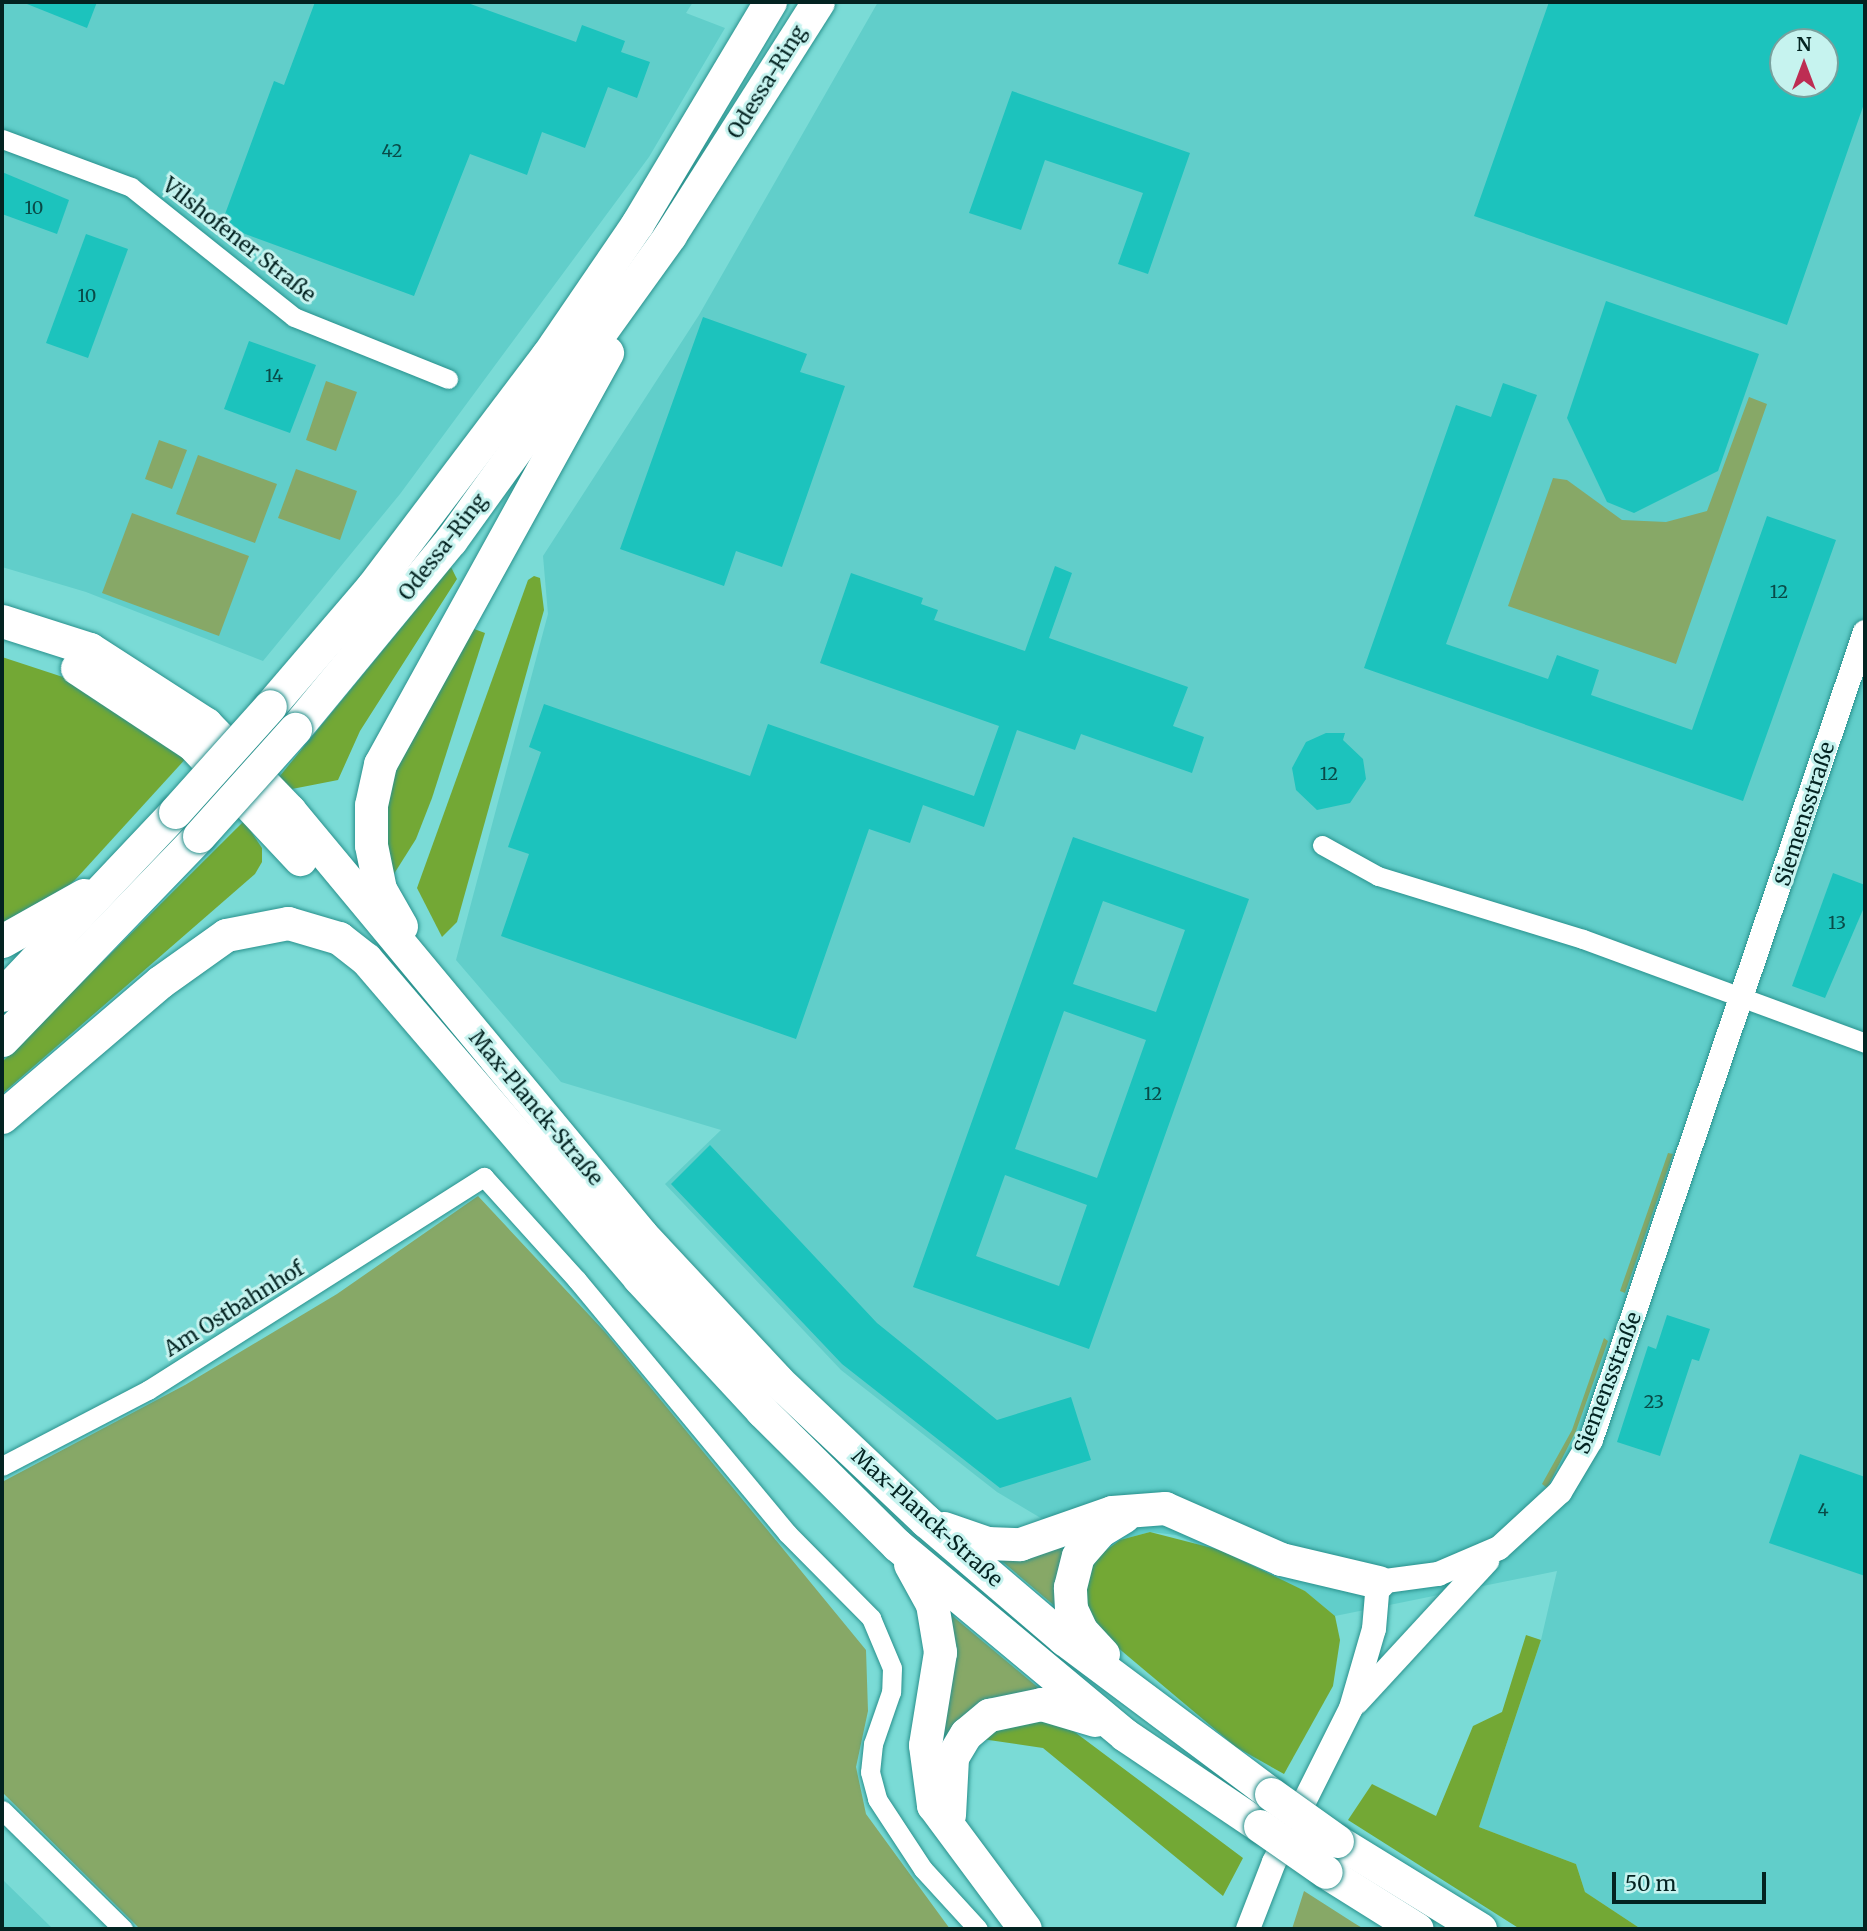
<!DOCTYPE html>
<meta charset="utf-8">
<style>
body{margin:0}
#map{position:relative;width:1867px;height:1931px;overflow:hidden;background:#7adbd6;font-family:Merriweather,serif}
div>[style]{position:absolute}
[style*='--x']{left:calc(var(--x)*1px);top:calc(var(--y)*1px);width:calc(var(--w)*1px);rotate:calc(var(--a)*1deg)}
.built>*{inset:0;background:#61ceca}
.green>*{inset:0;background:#87a867}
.forest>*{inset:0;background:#73a835}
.building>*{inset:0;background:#1cc3bd}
.roads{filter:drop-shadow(0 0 2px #29918d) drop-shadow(0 0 2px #29918d)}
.minor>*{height:19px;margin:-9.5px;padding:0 9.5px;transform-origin:9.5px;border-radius:9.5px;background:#fff}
.tertiary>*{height:24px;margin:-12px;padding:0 12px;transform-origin:12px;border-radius:12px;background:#fff}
.trunk>*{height:33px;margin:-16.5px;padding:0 16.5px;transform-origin:16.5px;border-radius:16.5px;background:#fff}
.bridges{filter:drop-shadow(0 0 2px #29918d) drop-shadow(0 0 2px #29918d)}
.trunk-bridge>*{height:33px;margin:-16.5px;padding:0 16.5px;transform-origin:16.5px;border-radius:16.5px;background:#fff}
span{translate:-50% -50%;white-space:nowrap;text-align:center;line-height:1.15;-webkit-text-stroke:6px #c6f3ef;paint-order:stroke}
.number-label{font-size:18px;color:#094b48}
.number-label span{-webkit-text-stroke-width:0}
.street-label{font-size:21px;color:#032321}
.frame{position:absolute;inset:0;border:4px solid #032321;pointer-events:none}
.north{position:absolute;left:1769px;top:28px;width:70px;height:70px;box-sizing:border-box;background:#c6f3ef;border:2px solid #78a09d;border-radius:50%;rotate:0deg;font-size:19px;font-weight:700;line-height:28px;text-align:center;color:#032321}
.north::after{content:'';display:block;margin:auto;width:24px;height:32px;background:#bd2d53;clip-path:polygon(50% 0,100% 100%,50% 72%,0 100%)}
.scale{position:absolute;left:1612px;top:1872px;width:154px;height:32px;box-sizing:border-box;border:4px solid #032321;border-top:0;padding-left:9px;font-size:21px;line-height:24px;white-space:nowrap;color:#032321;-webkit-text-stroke:5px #c6f3ef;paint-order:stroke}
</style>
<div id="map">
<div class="built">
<i style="clip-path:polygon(2px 2px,693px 2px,686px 13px,725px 28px,649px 157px,400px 494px,263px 661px,86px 592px,2px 567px)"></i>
<i style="clip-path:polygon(evenodd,878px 2px,1865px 2px,1865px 1929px,1641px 1929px,1585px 1892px,1576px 1864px,1479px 1827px,1541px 1640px,1557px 1571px,1335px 1616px,1305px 1591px,1176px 1535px,1150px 1532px,1120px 1540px,1101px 1554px,997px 1492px,841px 1370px,665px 1184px,721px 1130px,561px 1082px,456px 960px,548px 614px,543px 556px,699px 315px,878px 2px,1783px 42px,1825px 42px,1825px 84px,1783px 84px,1783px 42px)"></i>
<i style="clip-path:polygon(2px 1879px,53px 1929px,2px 1929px)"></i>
</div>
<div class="green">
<i style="clip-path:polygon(326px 381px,357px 392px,336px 451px,306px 440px)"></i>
<i style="clip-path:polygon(1749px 397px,1767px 404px,1676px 664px,1508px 606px,1553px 478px,1567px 480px,1622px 520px,1666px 522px,1707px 511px)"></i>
<i style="clip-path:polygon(159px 440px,187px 450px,172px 489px,145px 479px)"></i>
<i style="clip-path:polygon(198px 455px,277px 484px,255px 543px,176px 514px)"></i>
<i style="clip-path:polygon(296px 469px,357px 491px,340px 540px,278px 518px)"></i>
<i style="clip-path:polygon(132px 513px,249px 556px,219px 636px,102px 593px)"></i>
<i style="clip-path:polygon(1668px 1153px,1673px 1154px,1625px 1293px,1620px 1291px)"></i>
<i style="clip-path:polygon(478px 1196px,605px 1332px,866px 1650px,868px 1711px,856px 1767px,866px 1814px,950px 1929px,140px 1929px,2px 1792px,2px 1482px,185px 1385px,337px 1294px)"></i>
<i style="clip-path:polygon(1604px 1338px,1608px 1341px,1576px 1431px,1547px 1488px,1542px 1484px,1572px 1430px)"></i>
<i style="clip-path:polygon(1083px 1529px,1057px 1608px,997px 1557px)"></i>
<i style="clip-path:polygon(949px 1613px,1040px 1689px,985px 1703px,936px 1751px)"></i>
<i style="clip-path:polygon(1304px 1891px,1354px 1923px,1364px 1929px,1292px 1929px)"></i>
</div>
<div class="forest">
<i style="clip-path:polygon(451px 567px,457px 579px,360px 731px,338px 780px,292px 789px,279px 777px)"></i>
<i style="clip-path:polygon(534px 576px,540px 578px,544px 610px,457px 922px,442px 937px,417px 888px,528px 580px)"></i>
<i style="clip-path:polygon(466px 626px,485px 633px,432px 798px,416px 839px,387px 885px,388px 796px,401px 754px)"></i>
<i style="clip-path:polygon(2px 657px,69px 679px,189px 755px,75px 880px,47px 905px,2px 931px)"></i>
<i style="clip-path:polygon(244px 821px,262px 848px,262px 862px,255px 874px,2px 1094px,2px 1062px)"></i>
<i style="clip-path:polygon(1150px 1532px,1220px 1550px,1305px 1591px,1335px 1616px,1340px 1640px,1333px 1686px,1284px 1774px,1236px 1747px,1098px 1631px,1087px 1616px,1087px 1574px,1101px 1554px,1120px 1540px)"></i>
<i style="clip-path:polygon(1526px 1635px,1541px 1640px,1479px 1827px,1576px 1864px,1585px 1892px,1641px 1929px,1520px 1929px,1348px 1820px,1372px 1784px,1436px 1816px,1473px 1726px,1502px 1712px)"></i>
<i style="clip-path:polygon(1030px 1716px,1068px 1727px,1243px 1858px,1223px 1896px,1043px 1748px,975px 1738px)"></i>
</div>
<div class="building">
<i style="clip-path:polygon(22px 2px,97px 2px,87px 28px)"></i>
<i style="clip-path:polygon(315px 2px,465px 2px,576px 42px,582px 25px,625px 41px,621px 52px,650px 62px,637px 98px,608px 87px,585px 148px,542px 132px,527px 175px,470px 154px,414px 296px,221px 225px,274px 81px,284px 85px)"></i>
<i style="clip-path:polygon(evenodd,1549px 2px,1865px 2px,1865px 101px,1787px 325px,1474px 216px,1549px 2px,1783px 42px,1825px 42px,1825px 84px,1783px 84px,1783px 42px)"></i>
<i style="clip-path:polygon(1012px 91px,1190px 153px,1148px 274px,1118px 264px,1143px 193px,1045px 160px,1021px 230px,969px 213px)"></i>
<i style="clip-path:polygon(2px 172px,69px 200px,57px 234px,2px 214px)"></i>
<i style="clip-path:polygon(86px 234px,128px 249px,88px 358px,46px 343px)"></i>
<i style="clip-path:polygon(1606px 301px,1759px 354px,1718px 471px,1634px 513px,1607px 502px,1567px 418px)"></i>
<i style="clip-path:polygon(703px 317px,807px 354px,800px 372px,845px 386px,782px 567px,736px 551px,724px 586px,620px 549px)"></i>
<i style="clip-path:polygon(249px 341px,316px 365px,290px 433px,224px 409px)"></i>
<i style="clip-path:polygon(1503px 383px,1537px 395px,1446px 644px,1548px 679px,1557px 655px,1599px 670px,1591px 695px,1692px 730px,1767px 516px,1836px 540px,1743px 801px,1364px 668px,1456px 405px,1491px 417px)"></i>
<i style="clip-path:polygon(1055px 566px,1072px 573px,1049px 638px,1188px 687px,1173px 726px,1204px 737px,1192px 773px,1081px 734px,1075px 750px,1017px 730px,984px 827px,923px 805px,910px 843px,869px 829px,796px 1039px,501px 936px,529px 854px,508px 847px,541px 752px,529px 747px,544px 704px,750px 776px,768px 724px,974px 796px,999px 726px,820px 663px,851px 573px,923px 598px,921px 604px,938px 610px,934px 620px,1025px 651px)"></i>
<i style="clip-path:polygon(1326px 733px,1345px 733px,1343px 740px,1363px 759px,1366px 779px,1350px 803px,1317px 810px,1296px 790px,1292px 768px,1306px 742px)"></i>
<i style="clip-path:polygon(evenodd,1073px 837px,1249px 899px,1089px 1349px,913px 1287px,1073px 837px,1103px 901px,1185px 930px,1156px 1012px,1073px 984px,1103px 901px,1073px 837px,1064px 1011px,1146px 1040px,1097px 1178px,1015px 1149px,1064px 1011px,1073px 837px,1005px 1175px,1087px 1205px,1059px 1286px,976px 1256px,1005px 1175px)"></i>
<i style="clip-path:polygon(1833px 873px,1865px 885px,1865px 905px,1825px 998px,1792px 986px)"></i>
<i style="clip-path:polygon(710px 1145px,877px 1323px,997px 1420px,1071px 1397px,1091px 1460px,1000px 1488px,842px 1364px,671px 1184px)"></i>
<i style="clip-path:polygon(1667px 1315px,1710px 1329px,1699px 1361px,1692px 1359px,1660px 1456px,1617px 1442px,1648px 1346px,1656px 1349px)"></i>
<i style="clip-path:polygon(1800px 1454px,1865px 1477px,1865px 1576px,1769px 1543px)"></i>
</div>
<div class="roads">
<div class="minor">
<i style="--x:2;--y:139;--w:138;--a:20.4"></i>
<i style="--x:131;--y:187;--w:208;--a:38.6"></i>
<i style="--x:294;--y:317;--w:166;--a:21.9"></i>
<i style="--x:1322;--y:845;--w:64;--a:29"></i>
<i style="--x:1378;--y:876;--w:214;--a:17.1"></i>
<i style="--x:1583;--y:939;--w:301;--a:20.2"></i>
<i style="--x:2;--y:1466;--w:165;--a:-27.5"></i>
<i style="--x:148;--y:1390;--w:398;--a:-32.4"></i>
<i style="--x:484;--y:1177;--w:139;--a:47.9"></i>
<i style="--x:577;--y:1280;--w:329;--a:50.3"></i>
<i style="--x:787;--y:1533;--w:120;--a:45.3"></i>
<i style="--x:871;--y:1618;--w:54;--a:67.2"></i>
<i style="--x:892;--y:1668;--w:24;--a:92"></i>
<i style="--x:891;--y:1692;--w:55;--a:109.1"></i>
<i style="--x:873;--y:1744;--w:28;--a:96"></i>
<i style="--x:870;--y:1772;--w:28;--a:75"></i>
<i style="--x:877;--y:1799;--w:84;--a:56.7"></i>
<i style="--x:923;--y:1869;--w:81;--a:47.5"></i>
<i style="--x:2;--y:1810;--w:170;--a:44.5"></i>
</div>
<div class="tertiary">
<i style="--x:1357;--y:1702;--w:192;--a:-47.3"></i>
<i style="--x:1248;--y:1929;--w:72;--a:-68.8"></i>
<i style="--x:1274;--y:1862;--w:172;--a:-63.4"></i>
<i style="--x:1351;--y:1708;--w:82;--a:-73.8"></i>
<i style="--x:1374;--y:1629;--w:47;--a:-85.1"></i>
<i style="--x:1378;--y:1582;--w:61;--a:-7.6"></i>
<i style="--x:1438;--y:1574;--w:66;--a:-23.1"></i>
<i style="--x:1499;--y:1548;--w:83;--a:-42.6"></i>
<i style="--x:1560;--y:1492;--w:61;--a:-59.2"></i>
<i style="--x:1591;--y:1440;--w:853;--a:-71.27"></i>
</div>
<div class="trunk">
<i style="--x:2;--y:621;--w:92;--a:17.7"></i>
<i style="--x:90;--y:649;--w:138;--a:32.9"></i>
<i style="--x:206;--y:724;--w:120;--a:46"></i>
<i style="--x:289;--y:810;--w:552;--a:50.29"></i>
<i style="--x:642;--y:1235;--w:198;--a:47"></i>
<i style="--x:777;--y:1380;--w:205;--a:43.4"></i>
<i style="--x:926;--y:1521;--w:182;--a:40.5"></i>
<i style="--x:1064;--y:1639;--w:259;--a:36.8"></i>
<i style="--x:77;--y:668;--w:138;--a:33.5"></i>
<i style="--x:192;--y:744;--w:158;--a:46.8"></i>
<i style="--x:270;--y:706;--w:157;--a:-49.4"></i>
<i style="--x:372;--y:587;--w:290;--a:-52.9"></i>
<i style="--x:547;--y:356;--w:160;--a:-55.7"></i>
<i style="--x:637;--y:224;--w:259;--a:-59.1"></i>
<i style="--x:295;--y:729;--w:245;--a:-50.5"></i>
<i style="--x:451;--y:540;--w:375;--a:-54.3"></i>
<i style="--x:670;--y:235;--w:276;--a:-57.6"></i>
<i style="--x:401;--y:926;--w:43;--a:-119.6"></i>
<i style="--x:380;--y:889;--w:45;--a:-101.6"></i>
<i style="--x:371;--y:845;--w:40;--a:-90"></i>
<i style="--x:371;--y:805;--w:42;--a:-77.6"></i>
<i style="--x:380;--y:764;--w:470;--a:-61.1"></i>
<i style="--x:2;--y:941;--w:94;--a:-29.3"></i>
<i style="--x:2;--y:995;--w:252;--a:-46.6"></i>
<i style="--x:2;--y:1040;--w:284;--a:-46"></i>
<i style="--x:2;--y:1117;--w:208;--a:-40.5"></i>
<i style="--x:160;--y:982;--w:81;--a:-35.5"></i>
<i style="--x:226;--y:935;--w:63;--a:-11"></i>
<i style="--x:288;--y:923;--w:53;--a:16.4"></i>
<i style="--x:339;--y:938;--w:34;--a:38"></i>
<i style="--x:366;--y:959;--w:420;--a:49.4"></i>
<i style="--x:639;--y:1278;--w:181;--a:47.2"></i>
<i style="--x:762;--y:1411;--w:190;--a:44.8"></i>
<i style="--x:897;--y:1545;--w:297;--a:39.8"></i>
<i style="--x:1125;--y:1735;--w:163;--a:34"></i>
<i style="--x:944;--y:1528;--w:46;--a:19.2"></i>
<i style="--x:987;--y:1543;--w:33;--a:2"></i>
<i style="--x:1020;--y:1544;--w:97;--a:-19.2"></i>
<i style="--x:1112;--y:1512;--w:53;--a:-4.3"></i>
<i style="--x:1165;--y:1508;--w:127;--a:23.7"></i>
<i style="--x:1281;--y:1559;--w:100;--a:13.3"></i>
<i style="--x:910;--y:1564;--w:46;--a:61.2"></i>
<i style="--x:932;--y:1604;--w:49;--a:80.5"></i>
<i style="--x:940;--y:1652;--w:94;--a:99.2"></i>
<i style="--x:925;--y:1745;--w:61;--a:82.4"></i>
<i style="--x:933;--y:1805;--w:154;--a:53.4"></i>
<i style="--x:1103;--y:1654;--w:33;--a:-133"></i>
<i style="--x:1081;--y:1630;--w:23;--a:-115"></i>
<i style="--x:1071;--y:1609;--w:22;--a:-93"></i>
<i style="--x:1070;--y:1587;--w:32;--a:-76"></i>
<i style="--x:1078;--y:1556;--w:35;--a:-49"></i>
<i style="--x:1101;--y:1530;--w:26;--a:-31"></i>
<i style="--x:949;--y:1815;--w:58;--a:-87"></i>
<i style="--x:952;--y:1757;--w:27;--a:-59"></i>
<i style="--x:966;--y:1734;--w:30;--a:-40"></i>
<i style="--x:989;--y:1715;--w:53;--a:-11.9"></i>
<i style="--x:1041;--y:1704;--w:56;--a:16.5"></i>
<i style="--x:1337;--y:1841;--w:168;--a:31.6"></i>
<i style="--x:1326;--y:1872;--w:107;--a:32.1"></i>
</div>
</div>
<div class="bridges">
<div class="trunk-bridge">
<i style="--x:175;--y:812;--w:142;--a:-48.1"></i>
<i style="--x:199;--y:836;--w:144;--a:-48.1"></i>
<i style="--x:1271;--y:1794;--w:81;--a:35.5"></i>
<i style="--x:1260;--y:1826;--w:80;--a:34.9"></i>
</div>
</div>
<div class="number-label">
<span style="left:392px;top:151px">42</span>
<span style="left:34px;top:208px">10</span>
<span style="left:87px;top:296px">10</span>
<span style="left:274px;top:376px">14</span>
<span style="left:1779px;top:592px">12</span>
<span style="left:1329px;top:774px">12</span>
<span style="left:1837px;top:923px">13</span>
<span style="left:1153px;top:1094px">12</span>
<span style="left:1654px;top:1402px">23</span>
<span style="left:1823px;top:1510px">4</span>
</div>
<div class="street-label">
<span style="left:767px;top:82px;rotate:-58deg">Odessa-Ring</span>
<span style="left:239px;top:240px;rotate:38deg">Vilshofener Straße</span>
<span style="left:443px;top:547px;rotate:-52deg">Odessa-Ring</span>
<span style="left:1805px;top:814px;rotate:-72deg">Siemensstraße</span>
<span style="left:536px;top:1108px;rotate:50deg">Max-Planck-Straße</span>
<span style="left:234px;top:1309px;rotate:-32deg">Am Ostbahnhof</span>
<span style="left:1608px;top:1383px;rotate:-69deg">Siemensstraße</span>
<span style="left:927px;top:1518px;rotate:42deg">Max-Planck-Straße</span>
</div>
<div class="frame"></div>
<div class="north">N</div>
<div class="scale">50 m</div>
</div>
